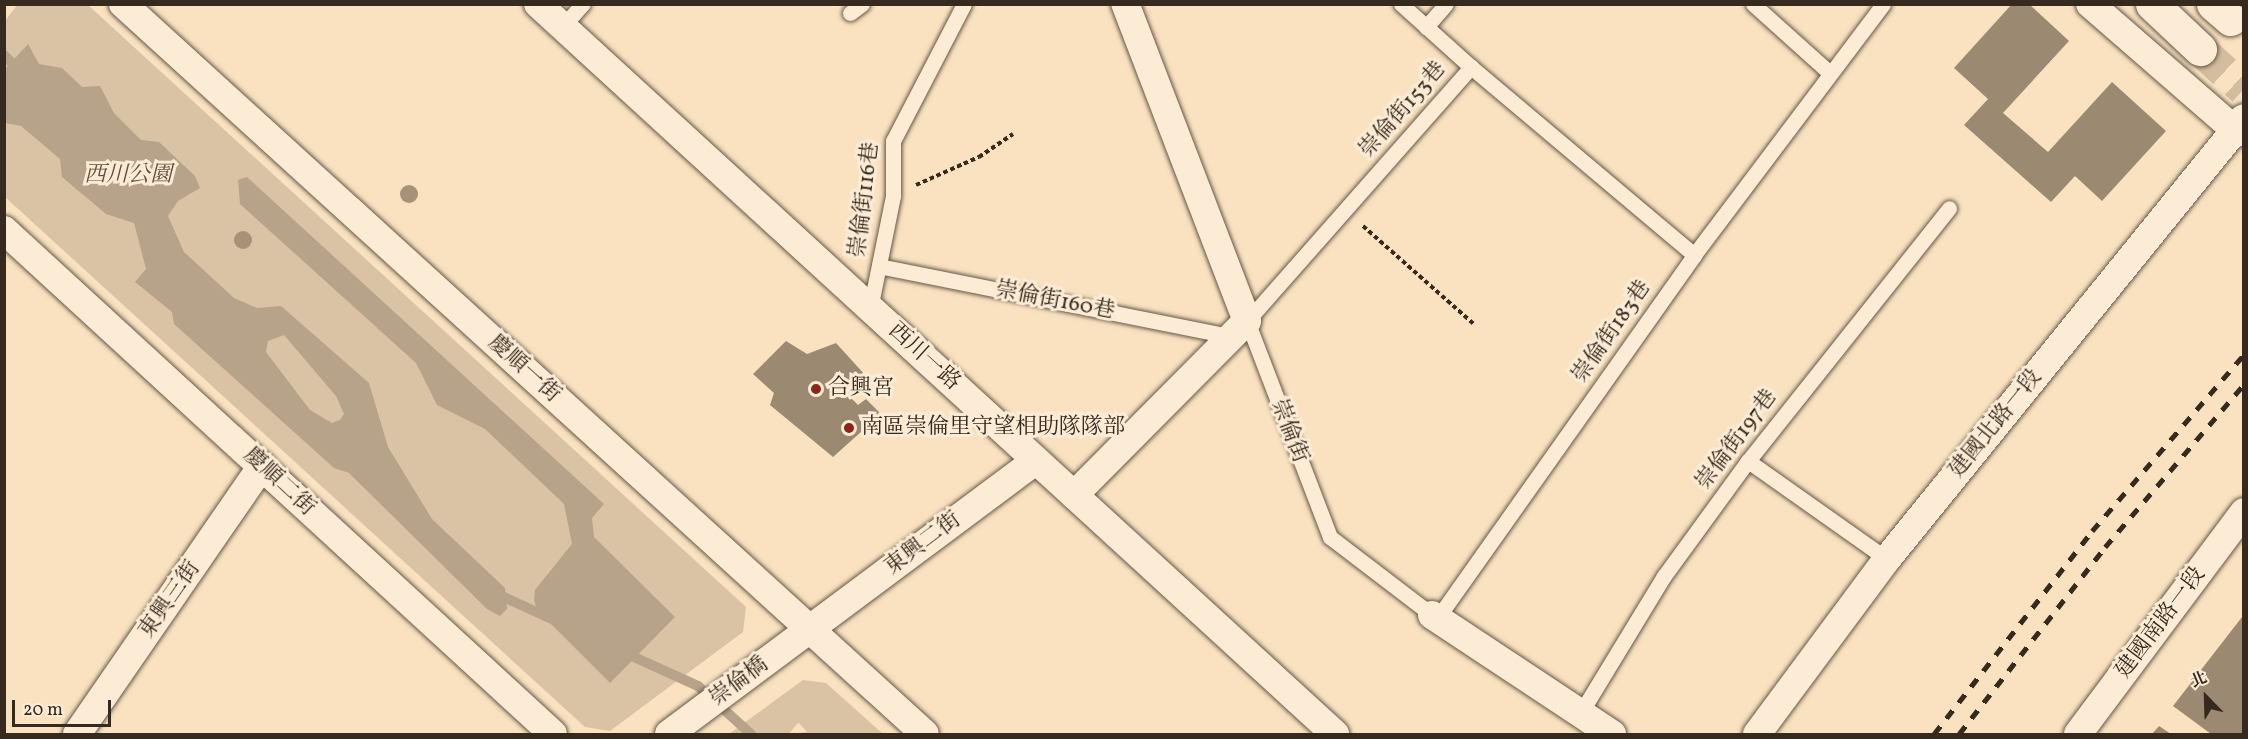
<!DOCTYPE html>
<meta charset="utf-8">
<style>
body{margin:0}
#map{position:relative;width:2248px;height:739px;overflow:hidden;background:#fae2c0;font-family:Vollkorn,"Noto Serif TC",serif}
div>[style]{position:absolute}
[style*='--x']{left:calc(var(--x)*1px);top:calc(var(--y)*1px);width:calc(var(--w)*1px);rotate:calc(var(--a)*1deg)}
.green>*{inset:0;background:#d9c3a4}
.water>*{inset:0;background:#b7a389}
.pier>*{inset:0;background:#fae2c0}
.stream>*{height:10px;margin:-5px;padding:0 5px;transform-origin:5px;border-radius:5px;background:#b7a389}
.building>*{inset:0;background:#9c8972}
.secondary-tunnel>*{height:33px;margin-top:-16.5px;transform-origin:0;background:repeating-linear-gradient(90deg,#d3bd9f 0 33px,transparent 0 49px)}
.path>*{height:4px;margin-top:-2px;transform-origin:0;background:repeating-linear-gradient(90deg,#36291d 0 4.5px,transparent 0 7.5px)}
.roads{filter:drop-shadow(0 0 2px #675746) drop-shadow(0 0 2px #675746)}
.service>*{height:15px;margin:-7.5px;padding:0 7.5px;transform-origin:7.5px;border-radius:7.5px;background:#fcecd6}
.minor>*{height:28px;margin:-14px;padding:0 14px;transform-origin:14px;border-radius:14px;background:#fcecd6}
.tertiary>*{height:33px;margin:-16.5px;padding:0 16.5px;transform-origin:16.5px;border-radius:16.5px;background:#fcecd6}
.secondary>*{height:33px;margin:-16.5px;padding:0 16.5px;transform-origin:16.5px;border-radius:16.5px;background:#fcecd6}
.rail>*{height:4.5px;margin-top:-2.25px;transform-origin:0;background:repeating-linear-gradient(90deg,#36291d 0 10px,transparent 0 20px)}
.trees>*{width:18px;height:18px;margin:-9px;border-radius:50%;background:#a59279}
.dots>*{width:16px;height:16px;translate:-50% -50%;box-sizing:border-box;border:3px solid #fcecd6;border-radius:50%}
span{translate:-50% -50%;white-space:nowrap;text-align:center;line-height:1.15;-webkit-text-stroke:6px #fcecd6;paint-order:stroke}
.street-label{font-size:22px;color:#36291d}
.park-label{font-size:22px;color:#5f503f;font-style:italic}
.poi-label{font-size:22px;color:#36291d}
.left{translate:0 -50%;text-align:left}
.frame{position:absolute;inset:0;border:6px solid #36291d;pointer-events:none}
.north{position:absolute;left:2176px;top:667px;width:60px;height:60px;-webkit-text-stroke:4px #fcecd6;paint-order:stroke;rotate:337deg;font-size:16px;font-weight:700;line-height:24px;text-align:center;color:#36291d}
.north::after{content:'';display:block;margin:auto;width:21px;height:27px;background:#36291d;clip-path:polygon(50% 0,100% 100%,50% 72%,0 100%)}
.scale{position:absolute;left:12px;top:700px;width:99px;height:27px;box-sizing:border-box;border:3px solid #36291d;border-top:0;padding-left:8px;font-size:18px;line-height:21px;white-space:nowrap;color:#36291d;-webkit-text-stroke:4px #fcecd6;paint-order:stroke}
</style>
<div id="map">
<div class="green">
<i style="clip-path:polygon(17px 5px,88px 5px,746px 607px,743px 632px,610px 731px,585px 727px,5px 197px,5px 21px)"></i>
<i style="clip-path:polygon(803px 680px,826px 683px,883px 734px,729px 734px)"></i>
</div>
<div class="water">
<i style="clip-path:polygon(evenodd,28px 44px,39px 64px,62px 68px,82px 87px,100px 86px,114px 113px,141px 140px,159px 142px,195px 176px,200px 188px,178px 201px,168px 216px,184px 252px,234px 298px,257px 308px,281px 306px,369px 383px,388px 447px,432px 519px,505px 588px,507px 609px,500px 616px,487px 609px,349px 473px,334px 468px,174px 324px,172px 312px,135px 282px,146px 269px,134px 223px,106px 214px,62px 177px,60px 159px,21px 126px,5px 123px,5px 69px,28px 44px,284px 335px,336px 396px,344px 414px,340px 420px,332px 423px,310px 410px,266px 352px,268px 341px,284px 335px)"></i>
<i style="clip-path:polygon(247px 177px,604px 504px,592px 518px,594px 537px,675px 617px,610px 683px,537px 610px,534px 600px,535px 590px,572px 544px,564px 504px,485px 429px,437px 405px,416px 363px,240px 204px,238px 180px)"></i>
</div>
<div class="pier">
<i style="clip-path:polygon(799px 723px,807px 732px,789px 734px,797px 724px)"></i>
</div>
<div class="stream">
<i style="--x:4;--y:55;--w:24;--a:45"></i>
<i style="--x:495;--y:593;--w:65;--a:24.6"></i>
<i style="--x:623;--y:652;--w:82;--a:24.4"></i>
<i style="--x:698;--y:686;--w:72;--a:42.2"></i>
</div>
<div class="building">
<i style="clip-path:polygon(2012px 4px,2029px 4px,2069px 41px,2003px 113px,2048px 152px,2112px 82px,2166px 131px,2102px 201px,2075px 176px,2051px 202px,1964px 125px,1988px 99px,1954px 68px)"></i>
<i style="clip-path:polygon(786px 341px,807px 354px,836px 343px,866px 376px,861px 392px,850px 397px,858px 405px,866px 399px,881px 414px,833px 457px,770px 405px,774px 393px,753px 374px)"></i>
<i style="clip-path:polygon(2242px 617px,2244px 734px,2211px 734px,2173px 706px)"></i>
<i style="clip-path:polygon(2159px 726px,2171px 734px,2152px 734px)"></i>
</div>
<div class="secondary-tunnel">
<i style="--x:2200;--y:49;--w:59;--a:42.3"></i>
</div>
<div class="path">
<i style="--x:916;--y:185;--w:69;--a:-24"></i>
<i style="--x:979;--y:157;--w:41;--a:-34.1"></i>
<i style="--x:1363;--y:226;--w:149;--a:41.5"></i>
</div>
<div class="roads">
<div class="service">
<i style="--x:1401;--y:4;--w:94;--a:42"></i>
<i style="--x:1753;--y:4;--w:103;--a:41.9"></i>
<i style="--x:850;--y:13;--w:15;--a:-37"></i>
<i style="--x:562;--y:27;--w:31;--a:-48"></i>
<i style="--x:1426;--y:27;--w:30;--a:-49"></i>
<i style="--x:879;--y:266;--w:363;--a:11.3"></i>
<i style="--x:870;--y:309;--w:115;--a:-78.5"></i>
<i style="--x:893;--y:196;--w:55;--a:-90"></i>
<i style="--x:893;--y:141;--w:154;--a:-62.6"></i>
<i style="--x:1748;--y:461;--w:170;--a:35.2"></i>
<i style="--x:1432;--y:615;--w:128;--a:-142.6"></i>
<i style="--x:1330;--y:537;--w:231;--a:-111"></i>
<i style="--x:1247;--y:321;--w:339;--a:-48.6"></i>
<i style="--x:1471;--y:67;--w:292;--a:40.1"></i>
<i style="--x:1436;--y:620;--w:447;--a:-54.7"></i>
<i style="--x:1694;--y:255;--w:314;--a:-53"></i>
<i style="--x:1580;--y:714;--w:162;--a:-58.7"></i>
<i style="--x:1664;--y:576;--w:142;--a:-53.9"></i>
<i style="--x:1748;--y:461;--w:323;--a:-51.5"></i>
</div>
<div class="minor">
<i style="--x:123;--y:4;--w:1084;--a:42.31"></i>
<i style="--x:538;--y:4;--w:1081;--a:42.49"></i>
<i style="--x:4;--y:230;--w:745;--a:42.55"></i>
<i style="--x:1074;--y:495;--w:245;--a:-45.2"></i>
<i style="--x:1247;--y:321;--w:340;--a:-111"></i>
<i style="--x:1432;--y:615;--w:216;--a:33.5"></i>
<i style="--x:77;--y:734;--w:326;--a:-55.4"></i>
<i style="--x:669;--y:734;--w:458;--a:-36.7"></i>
<i style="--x:1757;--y:734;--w:218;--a:-53.4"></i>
<i style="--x:1887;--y:559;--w:552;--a:-50.95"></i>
<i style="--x:2235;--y:130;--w:192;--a:-139"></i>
<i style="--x:2078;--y:734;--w:277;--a:-53.2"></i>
</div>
<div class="tertiary">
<i style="--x:2235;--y:130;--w:13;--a:-48"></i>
</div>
<div class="secondary">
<i style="--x:2152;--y:4;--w:66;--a:43.2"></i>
<i style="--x:2213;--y:4;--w:23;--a:41"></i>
</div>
</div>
<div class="rail">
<i style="--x:1934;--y:734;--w:257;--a:-52.1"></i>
<i style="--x:2092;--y:531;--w:233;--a:-49.3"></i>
<i style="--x:1959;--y:734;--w:237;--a:-52"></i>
<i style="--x:2105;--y:547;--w:214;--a:-49.5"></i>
</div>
<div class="trees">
<i style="left:409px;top:194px"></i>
<i style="left:243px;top:240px"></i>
</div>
<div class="dots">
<i style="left:816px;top:389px;background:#8f2418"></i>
<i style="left:849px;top:428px;background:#8f2418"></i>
</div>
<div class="street-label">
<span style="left:1403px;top:110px;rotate:-49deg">崇倫街153巷</span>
<span style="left:865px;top:200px;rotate:-83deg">崇倫街116巷</span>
<span style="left:1055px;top:301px;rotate:11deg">崇倫街160巷</span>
<span style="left:1612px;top:332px;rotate:-55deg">崇倫街183巷</span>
<span style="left:924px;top:357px;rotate:42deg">西川一路</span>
<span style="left:524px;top:369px;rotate:42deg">慶順一街</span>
<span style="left:1996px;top:424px;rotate:-51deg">建國北路一段</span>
<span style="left:1289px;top:431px;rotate:69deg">崇倫街</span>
<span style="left:1737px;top:440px;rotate:-53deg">崇倫街197巷</span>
<span style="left:279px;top:482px;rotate:43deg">慶順二街</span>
<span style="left:923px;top:544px;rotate:-37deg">東興二街</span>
<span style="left:170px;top:600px;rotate:-55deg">東興三街</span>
<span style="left:2161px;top:623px;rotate:-53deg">建國南路一段</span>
<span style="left:739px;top:682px;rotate:-37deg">崇倫橋</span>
</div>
<div class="park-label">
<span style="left:128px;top:176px">西川公園</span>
</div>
<div class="poi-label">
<span class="left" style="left:828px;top:389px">合興宮</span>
<span class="left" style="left:861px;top:428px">南區崇倫里守望相助隊隊部</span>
</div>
<div class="frame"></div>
<div class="north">北</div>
<div class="scale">20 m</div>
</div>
